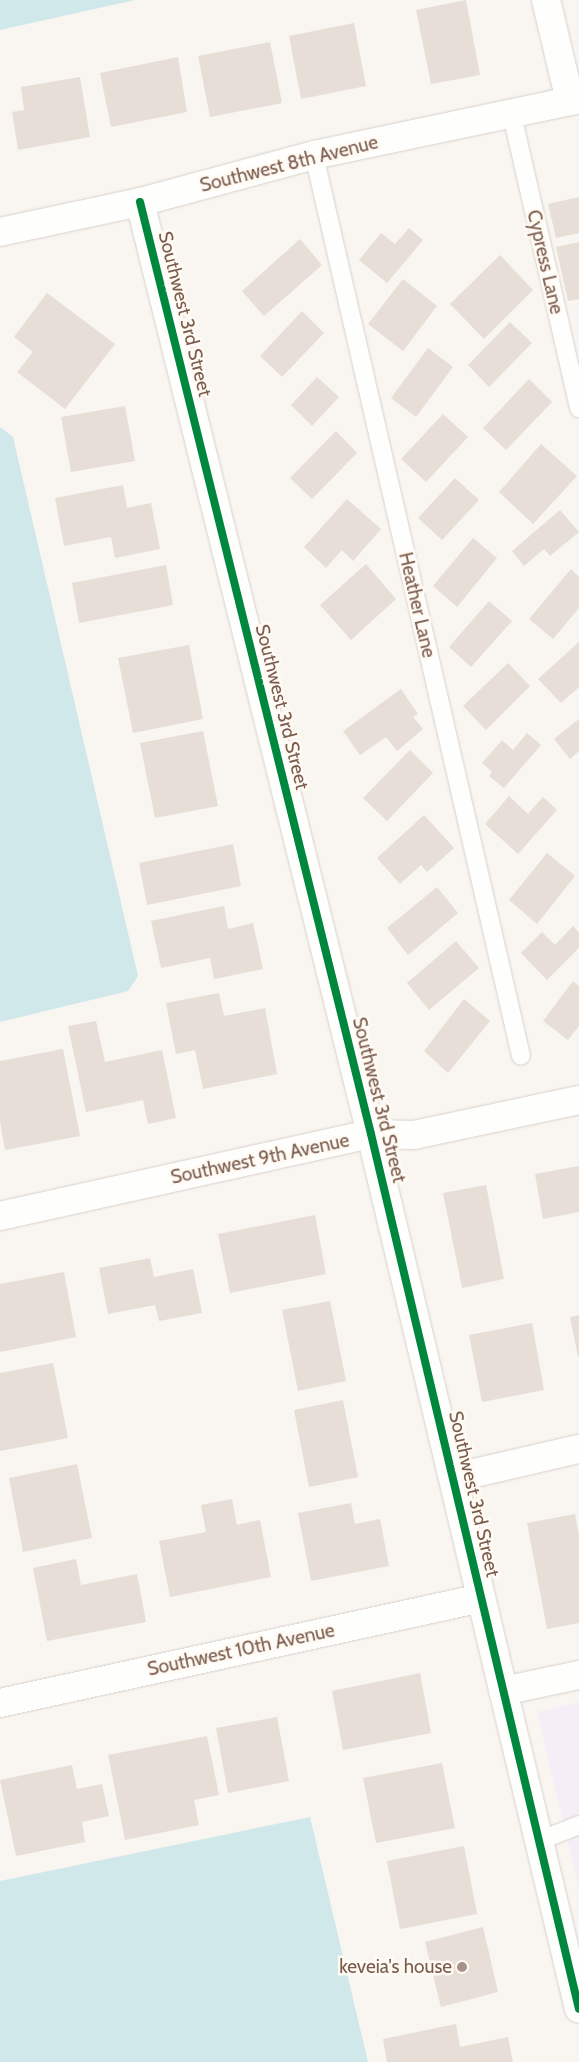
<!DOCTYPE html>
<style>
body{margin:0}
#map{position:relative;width:579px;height:2062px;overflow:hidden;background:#f9f5f0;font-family:Cabin,sans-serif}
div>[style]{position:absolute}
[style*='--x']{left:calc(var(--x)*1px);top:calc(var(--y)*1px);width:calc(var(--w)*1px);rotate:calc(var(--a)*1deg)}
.education>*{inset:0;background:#f6eef6}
.water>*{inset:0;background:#d0e8ea}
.building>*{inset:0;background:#e6ded7}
.roads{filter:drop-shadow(0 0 1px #d7d1cb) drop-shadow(0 0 1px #d7d1cb)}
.lane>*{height:18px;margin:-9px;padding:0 9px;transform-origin:9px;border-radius:9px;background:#fefefd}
.street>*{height:28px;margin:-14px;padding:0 14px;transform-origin:14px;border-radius:14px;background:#fefefd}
.secondary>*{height:28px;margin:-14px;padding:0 14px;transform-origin:14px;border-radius:14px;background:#fefefd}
.cycleway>*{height:8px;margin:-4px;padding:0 4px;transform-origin:4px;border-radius:4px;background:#00873e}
.dots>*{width:14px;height:14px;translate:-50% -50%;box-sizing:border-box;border:2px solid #fffaf3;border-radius:50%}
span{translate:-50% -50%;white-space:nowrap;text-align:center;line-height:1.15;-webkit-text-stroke:5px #fffaf3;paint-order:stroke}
.street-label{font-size:19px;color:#7a5c4d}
.poi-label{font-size:19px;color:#7a5c4d}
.right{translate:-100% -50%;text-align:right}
</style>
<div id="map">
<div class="education">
<i style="clip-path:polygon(579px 1702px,579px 1890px,537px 1712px)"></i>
</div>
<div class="water">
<i style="clip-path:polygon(0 0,135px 0,0 30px)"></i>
<i style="clip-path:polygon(0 427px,13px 437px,138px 976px,128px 991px,0 1022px)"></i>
<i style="clip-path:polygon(310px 1817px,368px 2062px,0 2062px,0 1881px)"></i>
</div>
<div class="building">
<i style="clip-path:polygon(466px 0,480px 75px,431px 84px,416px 10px)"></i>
<i style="clip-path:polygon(354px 23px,366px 86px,301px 99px,289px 36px)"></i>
<i style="clip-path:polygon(270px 42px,282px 103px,210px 117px,198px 56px)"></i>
<i style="clip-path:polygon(178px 57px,187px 112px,111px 127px,100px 73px)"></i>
<i style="clip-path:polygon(80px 77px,90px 137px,18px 150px,12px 112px,24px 110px,21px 87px)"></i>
<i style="clip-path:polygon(579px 197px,579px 233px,556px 238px,548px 204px)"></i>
<i style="clip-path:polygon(409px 228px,423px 240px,387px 283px,359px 260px,381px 233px,395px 244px)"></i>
<i style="clip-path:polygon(300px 239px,322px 265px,264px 316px,242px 291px)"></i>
<i style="clip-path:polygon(579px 242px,579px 299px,568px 301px,556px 247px)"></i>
<i style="clip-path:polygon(500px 255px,533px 290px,484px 339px,450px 304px)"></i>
<i style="clip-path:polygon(403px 279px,437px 306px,403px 351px,368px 324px)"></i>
<i style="clip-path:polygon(47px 293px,115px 344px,65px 409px,17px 372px,33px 352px,14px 337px)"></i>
<i style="clip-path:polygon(302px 311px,324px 333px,282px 377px,260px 356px)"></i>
<i style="clip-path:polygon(510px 322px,532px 343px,489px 387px,468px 365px)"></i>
<i style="clip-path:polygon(428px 348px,453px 367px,416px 417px,391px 398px)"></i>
<i style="clip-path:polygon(317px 377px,339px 397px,312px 426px,291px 405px)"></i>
<i style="clip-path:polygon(529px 379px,552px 402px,506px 450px,483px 428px)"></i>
<i style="clip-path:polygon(125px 406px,135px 461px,71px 472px,61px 417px)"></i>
<i style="clip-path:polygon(443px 414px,468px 437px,426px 482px,401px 459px)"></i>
<i style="clip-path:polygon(336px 431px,357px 453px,312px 499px,290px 478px)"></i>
<i style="clip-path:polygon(541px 444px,577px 476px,533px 524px,499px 492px)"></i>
<i style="clip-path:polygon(455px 478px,479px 500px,442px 540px,418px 518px)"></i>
<i style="clip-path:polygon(123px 485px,127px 508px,151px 503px,160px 549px,115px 558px,111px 537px,64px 546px,55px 498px)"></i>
<i style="clip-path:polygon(347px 499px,381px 529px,353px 561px,342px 550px,326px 568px,304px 547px)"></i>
<i style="clip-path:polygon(560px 510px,579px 532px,550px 556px,544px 549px,524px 566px,512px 551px)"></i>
<i style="clip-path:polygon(473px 538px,497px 558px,457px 607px,433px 586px)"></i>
<i style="clip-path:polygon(366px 564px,396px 599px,351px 640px,320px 605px)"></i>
<i style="clip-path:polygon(166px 565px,173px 605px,79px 623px,72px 583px)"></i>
<i style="clip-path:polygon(571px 569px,579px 577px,579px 608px,553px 639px,529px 619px)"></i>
<i style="clip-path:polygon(489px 601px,512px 621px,471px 667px,449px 647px)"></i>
<i style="clip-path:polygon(579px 642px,579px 687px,561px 703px,538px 679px)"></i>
<i style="clip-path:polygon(189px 645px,203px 719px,133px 733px,118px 658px)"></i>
<i style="clip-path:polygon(508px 663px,530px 686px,486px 730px,463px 706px)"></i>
<i style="clip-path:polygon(401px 689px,418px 714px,413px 717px,423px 729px,397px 751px,386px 737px,360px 755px,343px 731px)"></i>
<i style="clip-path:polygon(579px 719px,579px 751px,570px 759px,554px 739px)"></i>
<i style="clip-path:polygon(203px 731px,218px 806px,155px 818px,140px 743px)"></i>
<i style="clip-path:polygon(527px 733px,541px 745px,504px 788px,489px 776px,492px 772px,482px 763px,502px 740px,513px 750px)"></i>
<i style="clip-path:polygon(410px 750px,433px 773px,387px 821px,363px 798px)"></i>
<i style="clip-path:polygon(509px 796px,528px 814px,543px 797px,557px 810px,518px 854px,485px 824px)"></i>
<i style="clip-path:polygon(424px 815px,454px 848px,427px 872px,421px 865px,400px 884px,377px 858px)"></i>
<i style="clip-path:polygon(233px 844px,241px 886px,147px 905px,139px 863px)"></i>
<i style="clip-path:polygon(547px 853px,575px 876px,537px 924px,509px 900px)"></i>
<i style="clip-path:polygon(437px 887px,458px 913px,408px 955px,387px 928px)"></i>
<i style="clip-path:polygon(224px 906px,228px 929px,253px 923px,263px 969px,214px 979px,210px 958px,161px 968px,151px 921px)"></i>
<i style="clip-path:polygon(573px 926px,579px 932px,579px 948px,547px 980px,521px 953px,542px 932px,555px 945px)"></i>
<i style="clip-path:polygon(456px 941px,479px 968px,429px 1010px,407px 983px)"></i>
<i style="clip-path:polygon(573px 981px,579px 986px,579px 1026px,568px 1040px,543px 1021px)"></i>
<i style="clip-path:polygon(219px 993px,224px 1016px,265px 1008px,277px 1074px,203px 1089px,195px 1050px,176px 1054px,166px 1003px)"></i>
<i style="clip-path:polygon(464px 999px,490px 1021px,448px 1073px,424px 1051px)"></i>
<i style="clip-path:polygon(96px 1021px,105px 1062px,162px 1050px,176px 1118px,148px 1124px,143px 1100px,86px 1112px,68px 1026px)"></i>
<i style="clip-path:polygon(63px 1049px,80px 1136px,5px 1150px,0 1122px,0 1061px)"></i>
<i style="clip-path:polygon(579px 1166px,579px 1212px,543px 1219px,535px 1174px)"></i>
<i style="clip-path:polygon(486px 1185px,504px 1279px,462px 1288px,443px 1193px)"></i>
<i style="clip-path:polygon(315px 1215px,326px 1274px,230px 1293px,218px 1234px)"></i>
<i style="clip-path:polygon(150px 1258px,154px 1277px,193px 1269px,202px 1313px,159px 1321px,155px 1305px,108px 1314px,99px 1268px)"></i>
<i style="clip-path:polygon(64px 1272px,76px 1337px,0 1352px,0 1284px)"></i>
<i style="clip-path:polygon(330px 1301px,346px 1381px,298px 1391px,282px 1310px)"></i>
<i style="clip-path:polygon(579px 1315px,579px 1357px,578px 1357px,570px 1317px)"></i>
<i style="clip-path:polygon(532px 1323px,544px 1390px,482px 1402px,469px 1335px)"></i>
<i style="clip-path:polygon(53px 1363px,68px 1438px,0 1451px,0 1373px)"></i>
<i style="clip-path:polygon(343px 1400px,358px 1477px,309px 1487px,294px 1410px)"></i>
<i style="clip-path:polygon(77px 1464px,92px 1538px,23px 1552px,9px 1478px)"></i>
<i style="clip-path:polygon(232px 1499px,237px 1525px,260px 1520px,271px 1577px,170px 1597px,159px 1541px,206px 1532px,201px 1505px)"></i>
<i style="clip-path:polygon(351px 1503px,355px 1524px,380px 1519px,389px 1566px,311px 1581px,298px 1513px)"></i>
<i style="clip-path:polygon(575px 1514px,579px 1534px,579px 1623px,547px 1629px,527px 1523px)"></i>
<i style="clip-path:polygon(76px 1559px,81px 1585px,137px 1574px,146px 1622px,47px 1641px,33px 1568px)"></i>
<i style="clip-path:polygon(420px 1673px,431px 1733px,343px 1750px,332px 1691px)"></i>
<i style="clip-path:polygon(277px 1717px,289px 1781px,228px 1793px,216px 1728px)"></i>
<i style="clip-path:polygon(207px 1736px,219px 1795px,194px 1800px,199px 1825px,125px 1840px,108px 1755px)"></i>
<i style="clip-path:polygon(442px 1763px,455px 1828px,376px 1843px,363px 1778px)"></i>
<i style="clip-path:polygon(72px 1765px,77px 1789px,102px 1784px,109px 1816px,82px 1822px,85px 1842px,16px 1856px,0 1780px)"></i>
<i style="clip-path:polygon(464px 1846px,477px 1914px,400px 1929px,387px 1861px)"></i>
<i style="clip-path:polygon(483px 1927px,498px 1992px,441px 2007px,425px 1942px)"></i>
<i style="clip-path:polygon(456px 2024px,460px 2047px,508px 2037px,513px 2062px,387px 2062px,383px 2039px)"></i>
</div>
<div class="roads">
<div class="lane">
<i style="--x:512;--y:115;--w:301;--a:77.1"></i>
<i style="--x:314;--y:155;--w:924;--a:77.06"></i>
<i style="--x:539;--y:1841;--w:43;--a:-21.8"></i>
</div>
<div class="street">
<i style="--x:546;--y:0;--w:104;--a:76.6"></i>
<i style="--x:140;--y:202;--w:960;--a:76.08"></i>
<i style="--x:371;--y:1134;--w:899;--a:76.63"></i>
<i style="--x:0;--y:1216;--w:380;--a:-12.5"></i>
<i style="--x:371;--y:1134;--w:43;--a:1.3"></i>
<i style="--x:414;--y:1135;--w:169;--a:-12"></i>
<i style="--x:453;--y:1478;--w:129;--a:-13"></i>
<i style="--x:503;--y:1691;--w:78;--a:-11.9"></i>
<i style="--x:0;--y:1703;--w:492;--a:-12.3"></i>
</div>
<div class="secondary">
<i style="--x:0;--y:232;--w:143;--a:-12.1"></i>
<i style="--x:140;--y:202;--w:180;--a:-15.1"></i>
<i style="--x:314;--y:155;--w:271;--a:-11.9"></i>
</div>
</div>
<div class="cycleway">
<i style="--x:140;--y:202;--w:960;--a:76.08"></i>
<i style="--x:371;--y:1134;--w:899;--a:76.63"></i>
</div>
<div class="dots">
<i style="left:462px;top:1967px;background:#a69286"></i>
</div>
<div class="street-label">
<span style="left:289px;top:164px;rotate:-14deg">Southwest 8th Avenue</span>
<span style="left:545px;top:262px;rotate:77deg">Cypress Lane</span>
<span style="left:185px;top:314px;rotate:76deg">Southwest 3rd Street</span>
<span style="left:417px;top:605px;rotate:77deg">Heather Lane</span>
<span style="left:282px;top:707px;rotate:76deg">Southwest 3rd Street</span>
<span style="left:379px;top:1100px;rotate:76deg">Southwest 3rd Street</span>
<span style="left:260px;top:1159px;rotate:-12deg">Southwest 9th Avenue</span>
<span style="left:474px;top:1494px;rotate:77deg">Southwest 3rd Street</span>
<span style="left:241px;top:1650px;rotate:-12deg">Southwest 10th Avenue</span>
</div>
<div class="poi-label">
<span class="right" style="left:452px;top:1967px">keveia's house</span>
</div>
</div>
